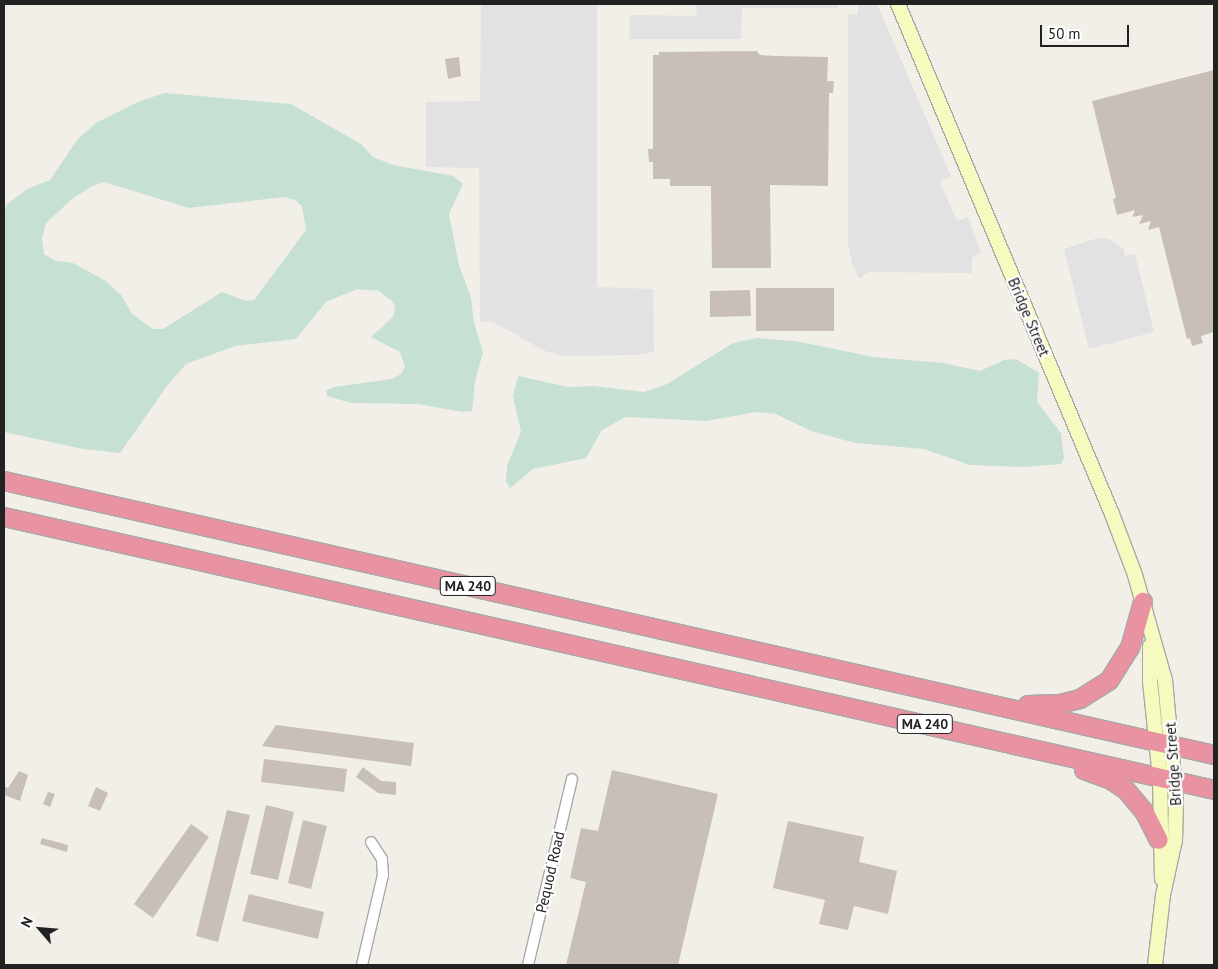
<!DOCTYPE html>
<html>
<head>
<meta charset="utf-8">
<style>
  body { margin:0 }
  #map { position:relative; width:1218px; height:969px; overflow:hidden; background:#f2efe9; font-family:"PT Sans",sans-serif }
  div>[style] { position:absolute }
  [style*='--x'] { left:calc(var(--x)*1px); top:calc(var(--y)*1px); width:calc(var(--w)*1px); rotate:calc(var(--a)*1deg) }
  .wetland>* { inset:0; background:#c6e0d4 }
  .parking>* { inset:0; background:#e2e2e2 }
  .building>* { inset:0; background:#c7bfb8 }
  .roads { filter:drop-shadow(1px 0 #a9a9a9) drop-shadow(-1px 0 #a9a9a9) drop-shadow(0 1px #a9a9a9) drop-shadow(0 -1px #a9a9a9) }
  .street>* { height:10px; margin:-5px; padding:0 5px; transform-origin:5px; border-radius:5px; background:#fff }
  .secondary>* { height:14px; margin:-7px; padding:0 7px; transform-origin:7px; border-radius:7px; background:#f7fabf }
  .highway>* { height:18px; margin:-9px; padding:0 9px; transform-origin:9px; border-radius:9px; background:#e892a2 }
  span { translate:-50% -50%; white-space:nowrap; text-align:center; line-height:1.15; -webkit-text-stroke:4.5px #fff; paint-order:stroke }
  .shield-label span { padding:1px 4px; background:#fff; border:1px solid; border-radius:4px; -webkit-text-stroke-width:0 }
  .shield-label { font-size:14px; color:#222; font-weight:700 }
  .street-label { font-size:15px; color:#222 }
  .frame { position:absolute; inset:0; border:5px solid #222; pointer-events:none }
  .north { position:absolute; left:15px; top:904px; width:50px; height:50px; -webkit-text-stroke:4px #fff; paint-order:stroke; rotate:297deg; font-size:14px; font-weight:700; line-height:20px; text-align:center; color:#222 }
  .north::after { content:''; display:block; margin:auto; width:18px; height:22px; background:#222; clip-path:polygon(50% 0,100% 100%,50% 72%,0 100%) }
  .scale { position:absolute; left:1040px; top:25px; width:89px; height:22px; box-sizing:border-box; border:2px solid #222; border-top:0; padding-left:6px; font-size:15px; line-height:18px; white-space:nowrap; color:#222; -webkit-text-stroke:4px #fff; paint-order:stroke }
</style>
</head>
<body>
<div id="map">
  <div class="wetland">
    <div style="clip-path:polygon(evenodd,165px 93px,291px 104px,361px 144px,373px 157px,393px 165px,453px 176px,463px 184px,449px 214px,459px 266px,471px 297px,474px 323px,483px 352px,475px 382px,472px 411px,462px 412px,418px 404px,351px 403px,327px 396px,326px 390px,334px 387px,392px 379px,401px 374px,405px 367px,400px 352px,371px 337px,393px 317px,395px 309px,393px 302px,379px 291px,357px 289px,326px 302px,296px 339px,235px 346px,186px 364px,167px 386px,120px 453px,83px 449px,4px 432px,4px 213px,7px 204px,27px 189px,50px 180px,77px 140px,96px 123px,140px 101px,165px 93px,104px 182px,189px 208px,284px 197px,295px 200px,302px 206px,306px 230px,254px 300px,246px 301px,222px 292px,163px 329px,153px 329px,132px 314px,122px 296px,106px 281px,73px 263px,56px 261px,44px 254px,42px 238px,46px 223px,72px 199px,92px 186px,104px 182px)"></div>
    <div style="clip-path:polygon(757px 338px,795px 341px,874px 357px,943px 363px,980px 371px,1004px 360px,1016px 359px,1039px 373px,1037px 402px,1061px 433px,1064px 458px,1061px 464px,1025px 467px,970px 465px,924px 449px,855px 443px,811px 431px,776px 414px,757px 412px,705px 421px,626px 417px,602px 430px,586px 458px,533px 469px,510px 488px,506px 481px,507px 466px,521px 432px,513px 396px,518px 376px,568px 387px,593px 386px,644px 392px,667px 384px,733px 343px)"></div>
  </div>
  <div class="parking">
    <div style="clip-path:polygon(481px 4px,597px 4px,597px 287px,653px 289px,654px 352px,637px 355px,562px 356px,545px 351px,493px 322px,480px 321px,479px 168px,426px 167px,426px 102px,480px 101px)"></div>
    <div style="clip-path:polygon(697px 4px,838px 4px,838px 8px,742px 8px,741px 39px,629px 39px,630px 15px,696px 16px)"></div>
    <div style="clip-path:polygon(858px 4px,877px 4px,951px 176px,940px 182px,957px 221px,968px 217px,981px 253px,972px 258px,972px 273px,869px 272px,859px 279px,852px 263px,848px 243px,848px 15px,858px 14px)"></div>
    <div style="clip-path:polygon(1098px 238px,1109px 239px,1124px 249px,1125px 256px,1135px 254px,1154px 332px,1089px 349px,1064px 249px)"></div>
  </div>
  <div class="building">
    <div style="clip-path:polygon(757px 51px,760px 55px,776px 56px,828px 57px,827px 81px,834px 81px,833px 93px,829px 93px,828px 186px,770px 185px,771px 268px,712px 268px,711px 186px,670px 186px,670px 179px,653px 179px,653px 162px,649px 162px,648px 149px,653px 149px,653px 55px,659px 55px,659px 52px)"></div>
    <div style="clip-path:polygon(459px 57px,461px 76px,448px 79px,445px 59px)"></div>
    <div style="clip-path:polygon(1214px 70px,1214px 332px,1201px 336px,1203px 343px,1192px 346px,1190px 338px,1187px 339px,1159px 227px,1148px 230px,1151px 221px,1139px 224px,1143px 215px,1132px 217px,1135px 210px,1117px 215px,1113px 199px,1116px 198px,1092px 101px)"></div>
    <div style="clip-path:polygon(756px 288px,834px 288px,834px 331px,756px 331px)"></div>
    <div style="clip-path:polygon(750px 290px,751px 316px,710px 317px,710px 291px)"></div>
    <div style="clip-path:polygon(276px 725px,414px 743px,411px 766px,262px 746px)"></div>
    <div style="clip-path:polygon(264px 759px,347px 769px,344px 792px,261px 782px)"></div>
    <div style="clip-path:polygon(363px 767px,381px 781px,396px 782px,396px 795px,378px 793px,356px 777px)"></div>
    <div style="clip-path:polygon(612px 770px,718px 794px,678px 965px,566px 965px,586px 882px,570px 878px,581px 828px,598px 831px)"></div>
    <div style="clip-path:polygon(19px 771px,28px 775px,20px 801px,4px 795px,4px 786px,8px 788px)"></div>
    <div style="clip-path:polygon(96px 787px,108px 793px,100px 811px,88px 806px)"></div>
    <div style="clip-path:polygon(48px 792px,55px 794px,50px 807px,43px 804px)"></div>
    <div style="clip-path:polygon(266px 805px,294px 812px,278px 880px,250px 874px)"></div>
    <div style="clip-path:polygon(227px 810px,250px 815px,218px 942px,196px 936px)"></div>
    <div style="clip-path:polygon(303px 820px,327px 826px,311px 889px,288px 883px)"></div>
    <div style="clip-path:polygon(788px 821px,864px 837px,859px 862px,897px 871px,888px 914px,854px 906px,848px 930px,819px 924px,825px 900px,773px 888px)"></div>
    <div style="clip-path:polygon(191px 824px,209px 837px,153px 918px,134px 904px)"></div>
    <div style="clip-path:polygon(42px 838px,68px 845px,67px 852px,40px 844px)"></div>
    <div style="clip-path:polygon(249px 894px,324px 912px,318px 939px,242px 921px)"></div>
  </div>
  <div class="roads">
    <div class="street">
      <div style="--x:362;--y:965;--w:92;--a:-76.9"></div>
      <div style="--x:383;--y:875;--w:16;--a:-94"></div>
      <div style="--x:382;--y:859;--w:20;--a:-123"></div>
      <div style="--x:528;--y:965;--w:191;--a:-76.7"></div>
    </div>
    <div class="secondary">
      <div style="--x:898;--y:4;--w:553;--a:67.24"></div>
      <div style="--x:1112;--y:514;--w:65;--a:69.3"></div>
      <div style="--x:1135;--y:575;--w:109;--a:74.1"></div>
      <div style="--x:1165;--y:680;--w:121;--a:84.8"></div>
      <div style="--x:1176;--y:800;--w:40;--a:91.4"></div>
      <div style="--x:1175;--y:840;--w:56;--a:102.3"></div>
      <div style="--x:1163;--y:895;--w:70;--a:96.5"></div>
      <div style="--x:1150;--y:646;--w:35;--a:90"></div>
      <div style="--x:1150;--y:681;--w:97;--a:84.1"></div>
      <div style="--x:1160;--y:777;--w:102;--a:88.9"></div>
    </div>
    <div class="highway">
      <div style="--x:4;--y:481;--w:1241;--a:12.76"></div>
      <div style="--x:4;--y:517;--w:1240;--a:12.71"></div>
      <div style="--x:1028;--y:705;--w:32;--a:-2"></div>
      <div style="--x:1060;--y:704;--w:21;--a:-14"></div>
      <div style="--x:1080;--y:699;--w:34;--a:-32"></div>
      <div style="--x:1109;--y:681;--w:39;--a:-58"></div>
      <div style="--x:1130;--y:648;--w:48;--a:-74.2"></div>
      <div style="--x:1084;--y:770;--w:29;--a:20"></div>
      <div style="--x:1111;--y:780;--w:18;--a:34"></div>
      <div style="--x:1126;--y:790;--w:30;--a:50"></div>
      <div style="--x:1145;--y:813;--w:30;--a:63"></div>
    </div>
  </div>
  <div class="shield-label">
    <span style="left:468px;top:586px">MA 240</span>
    <span style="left:925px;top:724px">MA 240</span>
  </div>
  <div class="street-label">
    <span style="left:1029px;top:317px;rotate:67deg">Bridge Street</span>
    <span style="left:1173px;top:764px;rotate:-94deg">Bridge Street</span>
    <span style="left:550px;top:872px;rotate:-77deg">Pequod Road</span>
  </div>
  <div class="frame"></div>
  <div class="north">N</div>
  <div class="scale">50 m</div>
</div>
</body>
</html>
